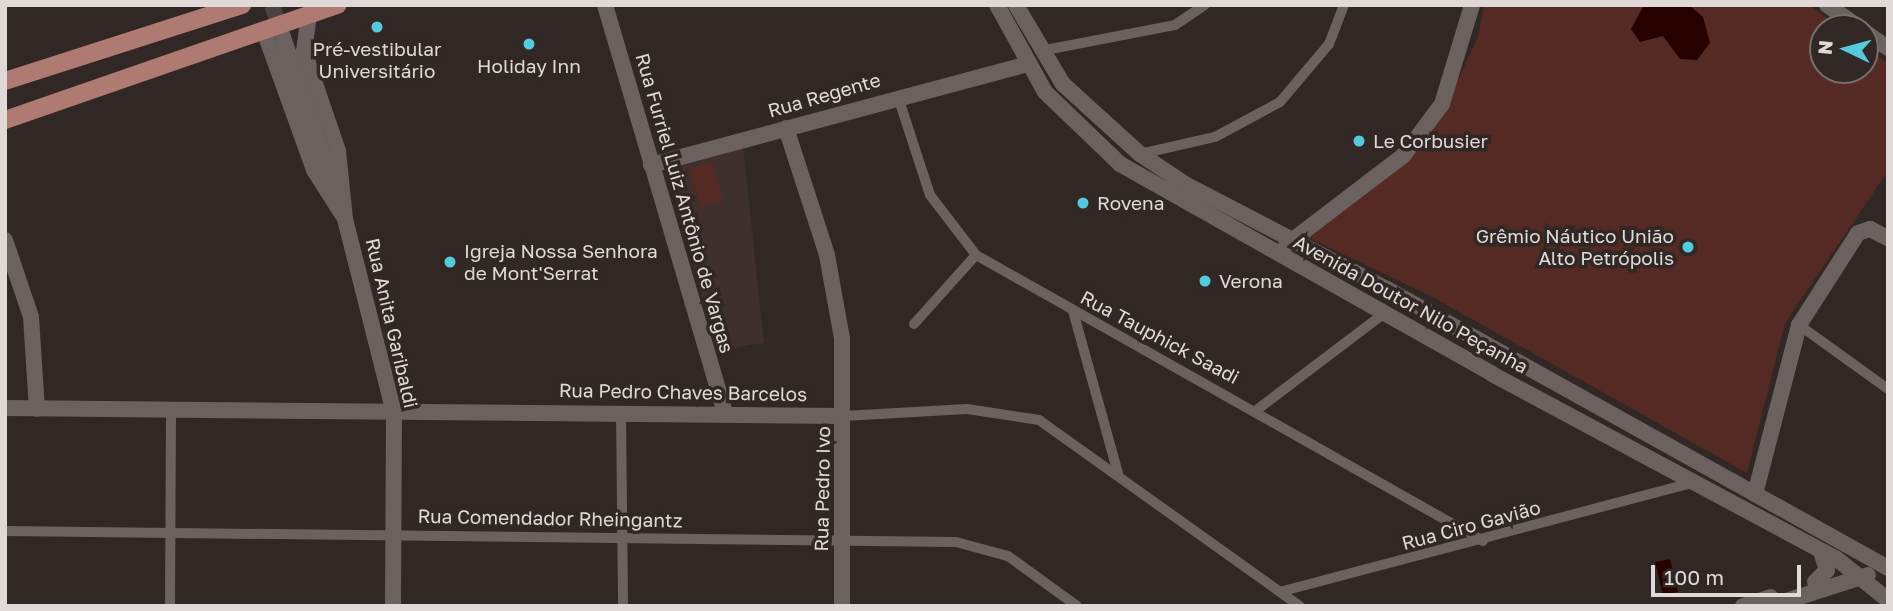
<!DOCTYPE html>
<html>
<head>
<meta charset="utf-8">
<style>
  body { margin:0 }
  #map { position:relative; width:1893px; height:611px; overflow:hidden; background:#312826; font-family:"Golos Text",sans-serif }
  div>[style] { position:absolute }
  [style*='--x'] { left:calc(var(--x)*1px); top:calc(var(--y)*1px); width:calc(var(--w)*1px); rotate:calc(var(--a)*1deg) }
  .built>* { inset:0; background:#40302d }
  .green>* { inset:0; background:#552a24 }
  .water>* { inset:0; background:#270100 }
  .secondary-tunnel>* { height:16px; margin-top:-8px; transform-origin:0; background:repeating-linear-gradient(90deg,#4b4341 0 16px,transparent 0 24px) }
  .street>* { height:10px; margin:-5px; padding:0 5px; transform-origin:5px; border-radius:5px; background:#6b615f }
  .secondary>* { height:16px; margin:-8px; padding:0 8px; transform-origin:8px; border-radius:8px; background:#6b615f }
  .primary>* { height:18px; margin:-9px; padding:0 9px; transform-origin:9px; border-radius:9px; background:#ae7a72 }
  .dots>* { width:19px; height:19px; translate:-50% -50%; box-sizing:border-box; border:4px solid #312826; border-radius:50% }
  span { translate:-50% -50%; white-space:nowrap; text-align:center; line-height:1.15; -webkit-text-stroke:7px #312826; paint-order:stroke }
  .poi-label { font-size:19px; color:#e0d9d8 }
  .left { translate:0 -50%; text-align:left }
  .right { translate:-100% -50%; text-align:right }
  .street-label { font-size:19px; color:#e0d9d8 }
  .frame { position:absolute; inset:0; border:7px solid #e0d9d8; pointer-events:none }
  .north { position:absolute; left:1809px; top:14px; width:70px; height:70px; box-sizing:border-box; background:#312826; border:2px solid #776f6d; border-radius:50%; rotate:275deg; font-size:19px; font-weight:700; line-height:28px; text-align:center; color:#e0d9d8 }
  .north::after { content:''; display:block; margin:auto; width:24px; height:32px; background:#54cadc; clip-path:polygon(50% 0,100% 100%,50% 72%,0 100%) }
  .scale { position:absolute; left:1651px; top:565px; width:150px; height:32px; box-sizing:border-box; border:4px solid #e0d9d8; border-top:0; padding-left:9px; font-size:21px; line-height:24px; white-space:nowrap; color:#e0d9d8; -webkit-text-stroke:5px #312826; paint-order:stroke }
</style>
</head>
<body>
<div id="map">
  <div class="built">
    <div style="clip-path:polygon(743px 148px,764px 343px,717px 350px,667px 168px)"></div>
  </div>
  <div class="green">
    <div style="clip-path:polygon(1484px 5px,1809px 5px,1840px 28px,1823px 28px,1823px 70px,1865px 70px,1865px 47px,1888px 63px,1888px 171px,1785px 323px,1747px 473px,1431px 296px,1305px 236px,1413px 152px,1450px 97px,1478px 37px)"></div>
    <div style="clip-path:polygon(712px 162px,723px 200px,700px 207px,689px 169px)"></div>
  </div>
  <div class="water">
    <div style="clip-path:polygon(1644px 5px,1689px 5px,1703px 17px,1710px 43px,1697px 60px,1680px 59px,1663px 36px,1640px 42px,1631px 29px)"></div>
    <div style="clip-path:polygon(1670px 559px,1678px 592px,1663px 595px,1655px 562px)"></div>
  </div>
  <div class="secondary-tunnel">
    <div style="--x:272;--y:5;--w:28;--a:71"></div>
  </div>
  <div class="street">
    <div style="--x:1040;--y:51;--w:137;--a:-10.9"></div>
    <div style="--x:1175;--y:25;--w:36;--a:-34"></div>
    <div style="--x:898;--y:97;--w:103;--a:71.9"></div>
    <div style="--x:930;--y:195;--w:76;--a:52.5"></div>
    <div style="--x:976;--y:255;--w:582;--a:29.43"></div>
    <div style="--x:1140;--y:154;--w:77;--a:-12.8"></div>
    <div style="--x:1215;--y:137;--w:74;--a:-28.3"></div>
    <div style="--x:1280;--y:102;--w:76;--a:-49.8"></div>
    <div style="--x:1329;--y:44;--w:42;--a:-69"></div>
    <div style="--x:1073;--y:311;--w:168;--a:74.5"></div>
    <div style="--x:914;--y:324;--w:93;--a:-48.1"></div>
    <div style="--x:1799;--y:325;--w:110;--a:35.7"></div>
    <div style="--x:1258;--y:409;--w:161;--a:-37.2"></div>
    <div style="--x:621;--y:412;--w:194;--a:89.4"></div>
    <div style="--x:844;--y:416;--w:123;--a:-3.3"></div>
    <div style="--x:967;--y:409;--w:73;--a:8.7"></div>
    <div style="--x:1039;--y:420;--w:320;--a:35.5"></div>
    <div style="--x:5;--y:531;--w:951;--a:0.66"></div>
    <div style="--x:956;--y:542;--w:54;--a:15.1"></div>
    <div style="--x:1008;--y:556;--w:85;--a:35.9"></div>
    <div style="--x:1283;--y:591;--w:423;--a:-14.8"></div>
    <div style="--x:170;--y:606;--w:196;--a:-89.7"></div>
  </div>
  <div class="secondary">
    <div style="--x:605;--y:5;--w:425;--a:73.6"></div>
    <div style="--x:997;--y:5;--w:99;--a:61.1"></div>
    <div style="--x:1045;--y:92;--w:104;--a:43.8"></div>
    <div style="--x:1120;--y:164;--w:427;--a:29.4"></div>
    <div style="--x:1492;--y:374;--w:391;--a:28.2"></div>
    <div style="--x:1837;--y:559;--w:65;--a:38.8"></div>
    <div style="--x:1016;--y:5;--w:92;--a:59.3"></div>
    <div style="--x:1063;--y:84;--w:104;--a:42.3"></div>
    <div style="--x:1140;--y:154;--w:54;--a:33.7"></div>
    <div style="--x:1185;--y:184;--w:228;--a:27.5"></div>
    <div style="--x:1387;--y:289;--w:573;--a:29.11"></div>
    <div style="--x:1827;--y:5;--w:40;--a:34.9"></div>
    <div style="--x:309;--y:15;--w:36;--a:98"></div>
    <div style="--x:304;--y:51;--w:106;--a:71.2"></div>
    <div style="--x:338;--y:151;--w:68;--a:84.1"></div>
    <div style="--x:345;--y:219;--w:199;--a:75.8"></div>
    <div style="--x:394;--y:412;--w:194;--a:90.3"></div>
    <div style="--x:264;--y:31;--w:148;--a:70.2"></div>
    <div style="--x:314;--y:170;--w:52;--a:57.5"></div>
    <div style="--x:281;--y:31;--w:169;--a:71.4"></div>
    <div style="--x:1865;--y:32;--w:28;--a:35"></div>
    <div style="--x:786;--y:128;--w:133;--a:72.1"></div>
    <div style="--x:827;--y:255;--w:84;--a:79.8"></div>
    <div style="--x:842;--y:338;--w:268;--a:90"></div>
    <div style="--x:651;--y:165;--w:387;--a:-15"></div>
    <div style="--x:5;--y:240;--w:81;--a:71.3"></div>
    <div style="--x:31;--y:317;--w:92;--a:86.3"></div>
    <div style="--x:1286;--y:245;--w:147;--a:-37.3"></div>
    <div style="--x:1403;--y:156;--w:65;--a:-53.1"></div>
    <div style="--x:1442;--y:104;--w:103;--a:-73.1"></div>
    <div style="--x:5;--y:408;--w:839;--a:0.55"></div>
    <div style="--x:1755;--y:494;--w:175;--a:-75.4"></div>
    <div style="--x:1799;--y:325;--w:109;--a:-57.3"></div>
    <div style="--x:1858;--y:233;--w:13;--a:-18"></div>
    <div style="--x:1870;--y:229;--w:20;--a:27"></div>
    <div style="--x:1815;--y:582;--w:17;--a:-45"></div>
    <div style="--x:1827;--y:570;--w:20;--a:-108"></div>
    <div style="--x:1763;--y:601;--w:20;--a:3"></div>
    <div style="--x:1783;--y:602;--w:89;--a:-17.6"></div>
    <div style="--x:1743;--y:606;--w:29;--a:-18"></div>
  </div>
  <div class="primary">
    <div style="--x:5;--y:81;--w:249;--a:-17.8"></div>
    <div style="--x:5;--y:120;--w:352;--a:-19.1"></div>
  </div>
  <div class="dots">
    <div style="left:377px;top:27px;background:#54cadc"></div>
    <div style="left:529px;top:44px;background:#54cadc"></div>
    <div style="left:1359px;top:141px;background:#54cadc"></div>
    <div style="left:1083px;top:203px;background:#54cadc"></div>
    <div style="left:1688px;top:247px;background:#54cadc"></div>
    <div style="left:450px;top:262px;background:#54cadc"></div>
    <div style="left:1205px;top:281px;background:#54cadc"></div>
  </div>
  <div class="poi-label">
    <span style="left:377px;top:60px">Pré-vestibular<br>Universitário</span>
    <span style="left:529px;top:66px">Holiday Inn</span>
    <span class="left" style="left:1373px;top:141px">Le Corbusier</span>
    <span class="left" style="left:1097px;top:203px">Rovena</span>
    <span class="right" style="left:1674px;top:247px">Grêmio Náutico União<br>Alto Petrópolis</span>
    <span class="left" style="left:464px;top:262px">Igreja Nossa Senhora<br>de Mont'Serrat</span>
    <span class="left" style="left:1219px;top:281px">Verona</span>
  </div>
  <div class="street-label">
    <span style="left:824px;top:95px;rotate:-16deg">Rua Regente</span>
    <span style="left:685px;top:203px;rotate:74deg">Rua Furriel Luiz Antônio de Vargas</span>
    <span style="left:1411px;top:304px;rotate:29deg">Avenida Doutor Nilo Peçanha</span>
    <span style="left:392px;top:323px;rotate:77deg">Rua Anita Garibaldi</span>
    <span style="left:1160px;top:337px;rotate:28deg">Rua Tauphick Saadi</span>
    <span style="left:683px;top:392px;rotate:1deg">Rua Pedro Chaves Barcelos</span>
    <span style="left:822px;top:489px;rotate:-89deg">Rua Pedro Ivo</span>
    <span style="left:550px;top:518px;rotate:1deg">Rua Comendador Rheingantz</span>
    <span style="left:1471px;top:525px;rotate:-15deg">Rua Ciro Gavião</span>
  </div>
  <div class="frame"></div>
  <div class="north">N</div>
  <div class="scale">100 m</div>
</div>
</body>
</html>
